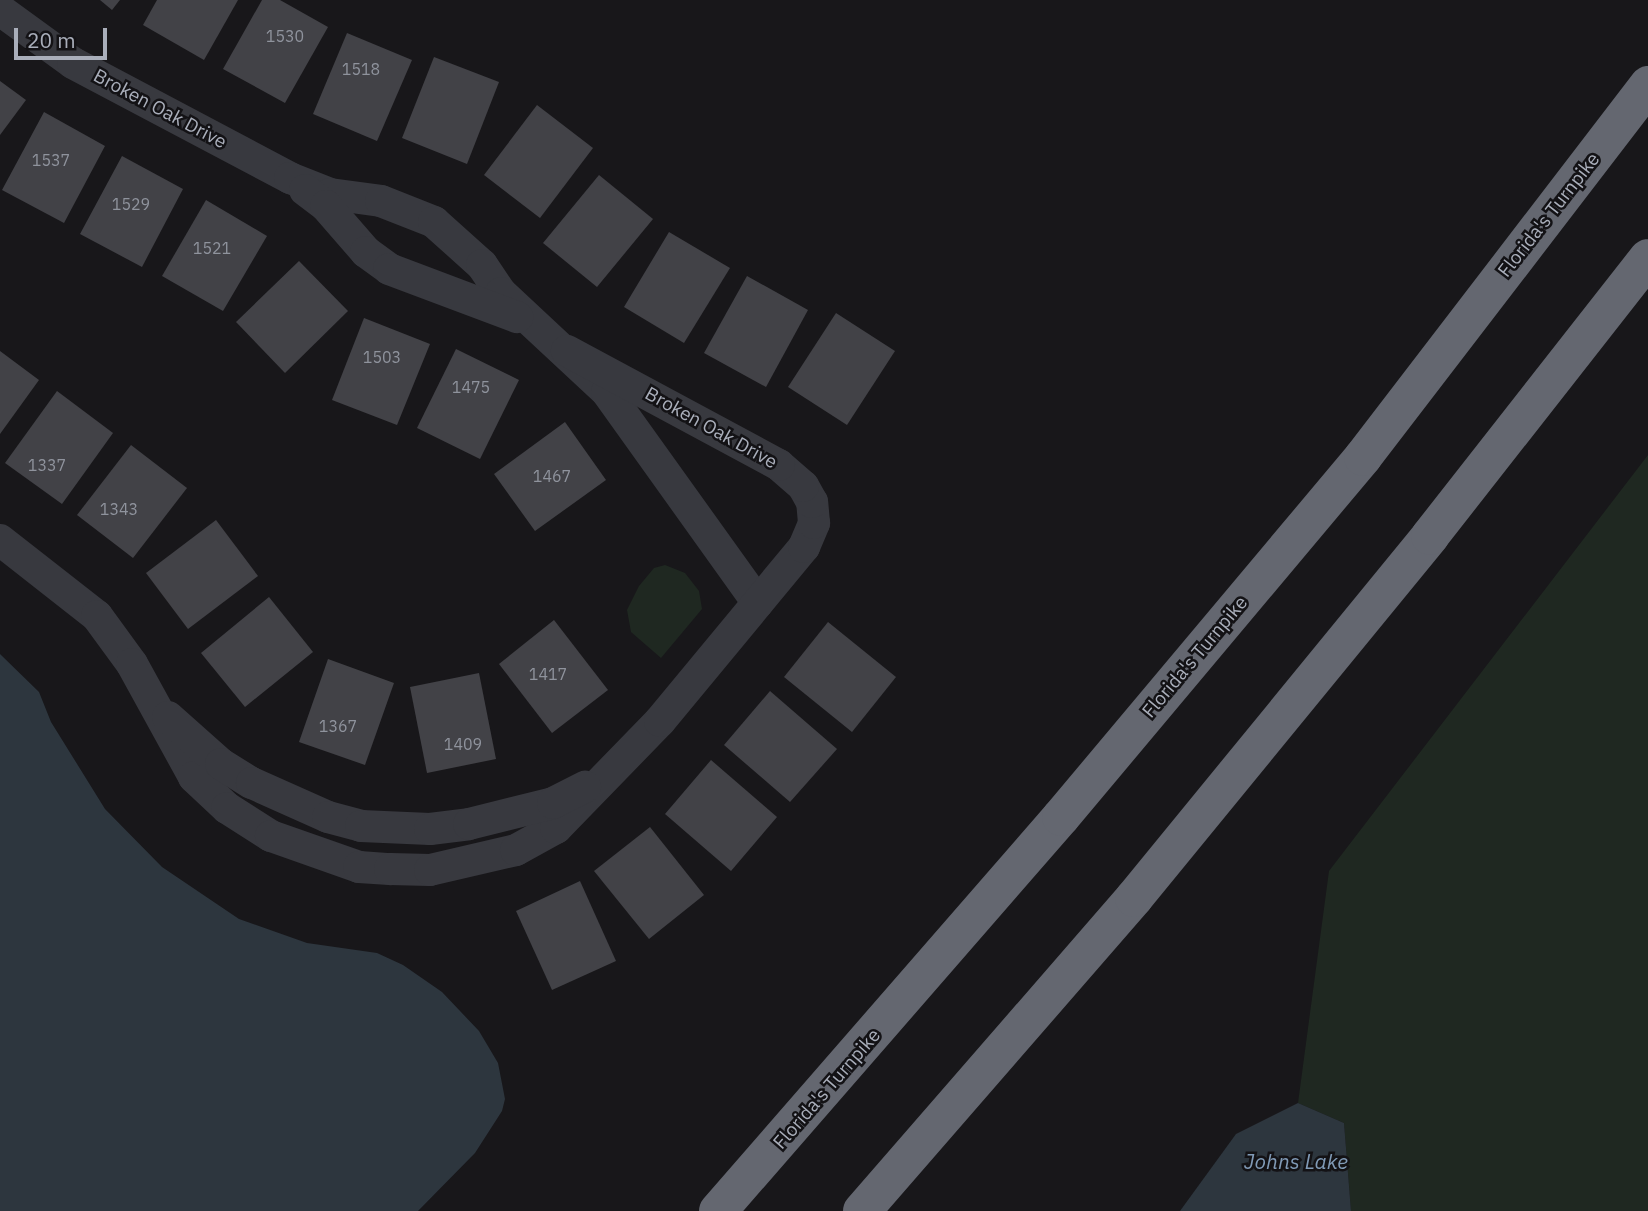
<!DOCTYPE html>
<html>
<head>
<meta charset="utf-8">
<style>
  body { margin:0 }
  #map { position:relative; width:1648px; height:1211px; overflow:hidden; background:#18171a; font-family:"IBM Plex Sans",sans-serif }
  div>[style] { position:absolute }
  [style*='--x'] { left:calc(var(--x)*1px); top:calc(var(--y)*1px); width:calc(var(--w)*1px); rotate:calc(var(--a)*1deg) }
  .green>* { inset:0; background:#1f2821 }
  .water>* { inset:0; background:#2d363e }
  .building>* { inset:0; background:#424247 }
  .minor>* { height:32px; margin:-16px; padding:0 16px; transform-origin:16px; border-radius:16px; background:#38393f }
  .motorway>* { height:38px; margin:-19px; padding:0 19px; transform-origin:19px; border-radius:19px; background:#646770 }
  span { translate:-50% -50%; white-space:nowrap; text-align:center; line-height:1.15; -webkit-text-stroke:5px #131215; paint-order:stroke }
  .number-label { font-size:16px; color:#8f939d }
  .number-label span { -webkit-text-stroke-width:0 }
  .street-label { font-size:19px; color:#a9aeba }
  .water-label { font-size:21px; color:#809ab6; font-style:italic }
  .scale { position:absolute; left:14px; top:28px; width:93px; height:32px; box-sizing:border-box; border:4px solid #a9aeba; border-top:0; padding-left:9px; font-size:21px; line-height:24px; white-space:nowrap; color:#a9aeba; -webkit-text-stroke:5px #131215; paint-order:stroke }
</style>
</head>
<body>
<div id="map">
  <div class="green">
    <div style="clip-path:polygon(1648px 455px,1648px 1211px,1351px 1211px,1344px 1123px,1298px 1103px,1329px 871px)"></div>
    <div style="clip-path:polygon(665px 565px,685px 573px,699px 591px,702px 609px,661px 658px,631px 632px,627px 610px,639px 586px,654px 568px)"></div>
  </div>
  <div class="water">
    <div style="clip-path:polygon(0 654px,39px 692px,51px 722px,105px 809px,162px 867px,239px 919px,307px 943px,377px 953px,403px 965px,442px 992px,479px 1031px,498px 1063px,505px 1099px,502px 1111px,475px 1153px,418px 1211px,0 1211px)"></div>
    <div style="clip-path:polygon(1298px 1103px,1344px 1123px,1351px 1211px,1180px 1211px,1236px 1134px)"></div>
  </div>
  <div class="building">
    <div style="clip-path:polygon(100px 0,120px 0,112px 10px)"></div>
    <div style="clip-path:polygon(157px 0,238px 0,204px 60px,143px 25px)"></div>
    <div style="clip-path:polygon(262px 0,280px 0,328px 27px,285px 103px,223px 69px)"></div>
    <div style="clip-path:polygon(347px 33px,412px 60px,377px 141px,313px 114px)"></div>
    <div style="clip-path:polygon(434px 57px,499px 82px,467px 164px,402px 138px)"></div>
    <div style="clip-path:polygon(0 81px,26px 100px,0 135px)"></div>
    <div style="clip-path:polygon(537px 105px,593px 148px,540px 218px,484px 175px)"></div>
    <div style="clip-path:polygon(44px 112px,105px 146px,64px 223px,2px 190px)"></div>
    <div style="clip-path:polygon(122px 156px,183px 189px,142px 267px,80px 234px)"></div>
    <div style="clip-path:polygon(599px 175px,653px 219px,597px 287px,543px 243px)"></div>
    <div style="clip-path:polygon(206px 200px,267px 236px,223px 311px,162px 276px)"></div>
    <div style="clip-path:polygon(669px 232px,730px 268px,684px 343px,624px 307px)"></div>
    <div style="clip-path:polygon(299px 261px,348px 311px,285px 373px,236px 322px)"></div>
    <div style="clip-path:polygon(747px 276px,808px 310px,766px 387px,704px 353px)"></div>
    <div style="clip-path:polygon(836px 313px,895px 351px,847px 425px,788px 387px)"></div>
    <div style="clip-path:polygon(364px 318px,430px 344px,397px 425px,332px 400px)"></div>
    <div style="clip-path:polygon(456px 349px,519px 380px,480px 459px,417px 428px)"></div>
    <div style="clip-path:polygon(0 351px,39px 380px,0 434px)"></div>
    <div style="clip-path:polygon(57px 391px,113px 433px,62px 504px,5px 463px)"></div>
    <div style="clip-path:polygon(565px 422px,606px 480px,535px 531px,494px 474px)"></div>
    <div style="clip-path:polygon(131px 445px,187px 488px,133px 558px,77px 515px)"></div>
    <div style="clip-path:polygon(216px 520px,258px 576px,188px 629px,146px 573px)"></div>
    <div style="clip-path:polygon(269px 597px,313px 652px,245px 707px,201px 653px)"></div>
    <div style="clip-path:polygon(554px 620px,608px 690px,552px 733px,499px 664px)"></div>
    <div style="clip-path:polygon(828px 622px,896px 677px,852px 732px,784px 677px)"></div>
    <div style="clip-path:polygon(328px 659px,394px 683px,365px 765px,299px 742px)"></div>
    <div style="clip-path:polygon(479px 673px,496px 759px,427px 773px,410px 687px)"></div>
    <div style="clip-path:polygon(770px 691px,837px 749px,790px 802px,724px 745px)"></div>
    <div style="clip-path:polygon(711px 760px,777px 817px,731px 871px,665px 814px)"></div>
    <div style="clip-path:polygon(650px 827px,704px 895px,649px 939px,594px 871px)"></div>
    <div style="clip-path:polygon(580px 881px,616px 961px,552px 990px,516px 911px)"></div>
  </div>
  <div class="minor">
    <div style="--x:0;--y:10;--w:90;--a:36"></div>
    <div style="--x:73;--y:63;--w:246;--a:27.9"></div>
    <div style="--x:290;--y:178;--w:43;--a:21.8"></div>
    <div style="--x:330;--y:194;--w:51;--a:7.8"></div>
    <div style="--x:381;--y:201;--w:57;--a:21.6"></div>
    <div style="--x:434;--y:222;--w:64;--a:41.9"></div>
    <div style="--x:482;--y:265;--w:34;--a:56"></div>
    <div style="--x:501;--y:293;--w:145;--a:43"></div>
    <div style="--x:607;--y:392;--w:259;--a:54.4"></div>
    <div style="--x:305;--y:190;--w:26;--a:37"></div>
    <div style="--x:326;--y:206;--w:61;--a:49"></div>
    <div style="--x:366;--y:252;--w:29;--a:36"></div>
    <div style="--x:389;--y:269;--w:137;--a:20.6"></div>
    <div style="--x:0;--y:540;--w:123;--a:38.1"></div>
    <div style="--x:97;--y:616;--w:59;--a:53.9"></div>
    <div style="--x:132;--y:664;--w:129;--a:61.2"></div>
    <div style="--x:194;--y:777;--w:45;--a:43.2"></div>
    <div style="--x:227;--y:808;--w:52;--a:32.5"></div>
    <div style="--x:271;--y:836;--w:93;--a:19.4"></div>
    <div style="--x:359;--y:867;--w:31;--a:4"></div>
    <div style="--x:390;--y:869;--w:40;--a:1.4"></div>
    <div style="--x:430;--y:870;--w:88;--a:-13.1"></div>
    <div style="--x:516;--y:850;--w:46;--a:-28.8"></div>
    <div style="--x:556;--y:828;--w:149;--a:-45.8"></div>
    <div style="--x:660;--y:721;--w:226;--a:-50.4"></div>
    <div style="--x:804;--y:547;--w:26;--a:-67"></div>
    <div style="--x:814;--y:523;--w:21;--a:-95"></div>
    <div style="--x:812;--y:502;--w:18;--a:-119"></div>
    <div style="--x:803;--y:486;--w:32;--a:-139"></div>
    <div style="--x:779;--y:465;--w:241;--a:-151.7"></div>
    <div style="--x:168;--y:717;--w:71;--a:41.6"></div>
    <div style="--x:221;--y:764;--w:36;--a:32"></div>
    <div style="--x:252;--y:783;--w:83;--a:24.1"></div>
    <div style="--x:328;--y:817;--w:34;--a:15"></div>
    <div style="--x:361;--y:826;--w:69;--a:2.5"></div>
    <div style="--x:430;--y:829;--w:39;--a:-7"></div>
    <div style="--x:469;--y:824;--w:87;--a:-14"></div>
    <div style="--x:553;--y:803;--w:36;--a:-27"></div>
  </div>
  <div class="motorway">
    <div style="--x:718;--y:1211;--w:522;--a:-48.96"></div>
    <div style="--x:1061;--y:817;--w:470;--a:-50"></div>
    <div style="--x:1363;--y:457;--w:469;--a:-52.5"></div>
    <div style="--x:862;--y:1211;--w:415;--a:-49"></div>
    <div style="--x:1134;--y:898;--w:468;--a:-50.7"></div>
    <div style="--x:1430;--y:536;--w:353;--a:-51.9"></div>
  </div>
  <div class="number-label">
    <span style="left:285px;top:36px">1530</span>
    <span style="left:361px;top:69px">1518</span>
    <span style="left:51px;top:160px">1537</span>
    <span style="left:131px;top:204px">1529</span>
    <span style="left:212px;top:248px">1521</span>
    <span style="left:382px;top:357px">1503</span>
    <span style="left:471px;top:387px">1475</span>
    <span style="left:47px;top:465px">1337</span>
    <span style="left:552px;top:476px">1467</span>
    <span style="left:119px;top:509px">1343</span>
    <span style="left:548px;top:674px">1417</span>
    <span style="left:338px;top:726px">1367</span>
    <span style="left:463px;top:744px">1409</span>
  </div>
  <div class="street-label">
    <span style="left:160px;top:109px;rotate:28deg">Broken Oak Drive</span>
    <span style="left:1549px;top:215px;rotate:-52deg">Florida's Turnpike</span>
    <span style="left:711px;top:428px;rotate:29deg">Broken Oak Drive</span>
    <span style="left:1195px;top:657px;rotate:-50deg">Florida's Turnpike</span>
    <span style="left:827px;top:1089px;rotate:-49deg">Florida's Turnpike</span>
  </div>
  <div class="water-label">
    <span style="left:1296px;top:1161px">Johns Lake</span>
  </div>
  <div class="scale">20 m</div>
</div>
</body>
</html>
